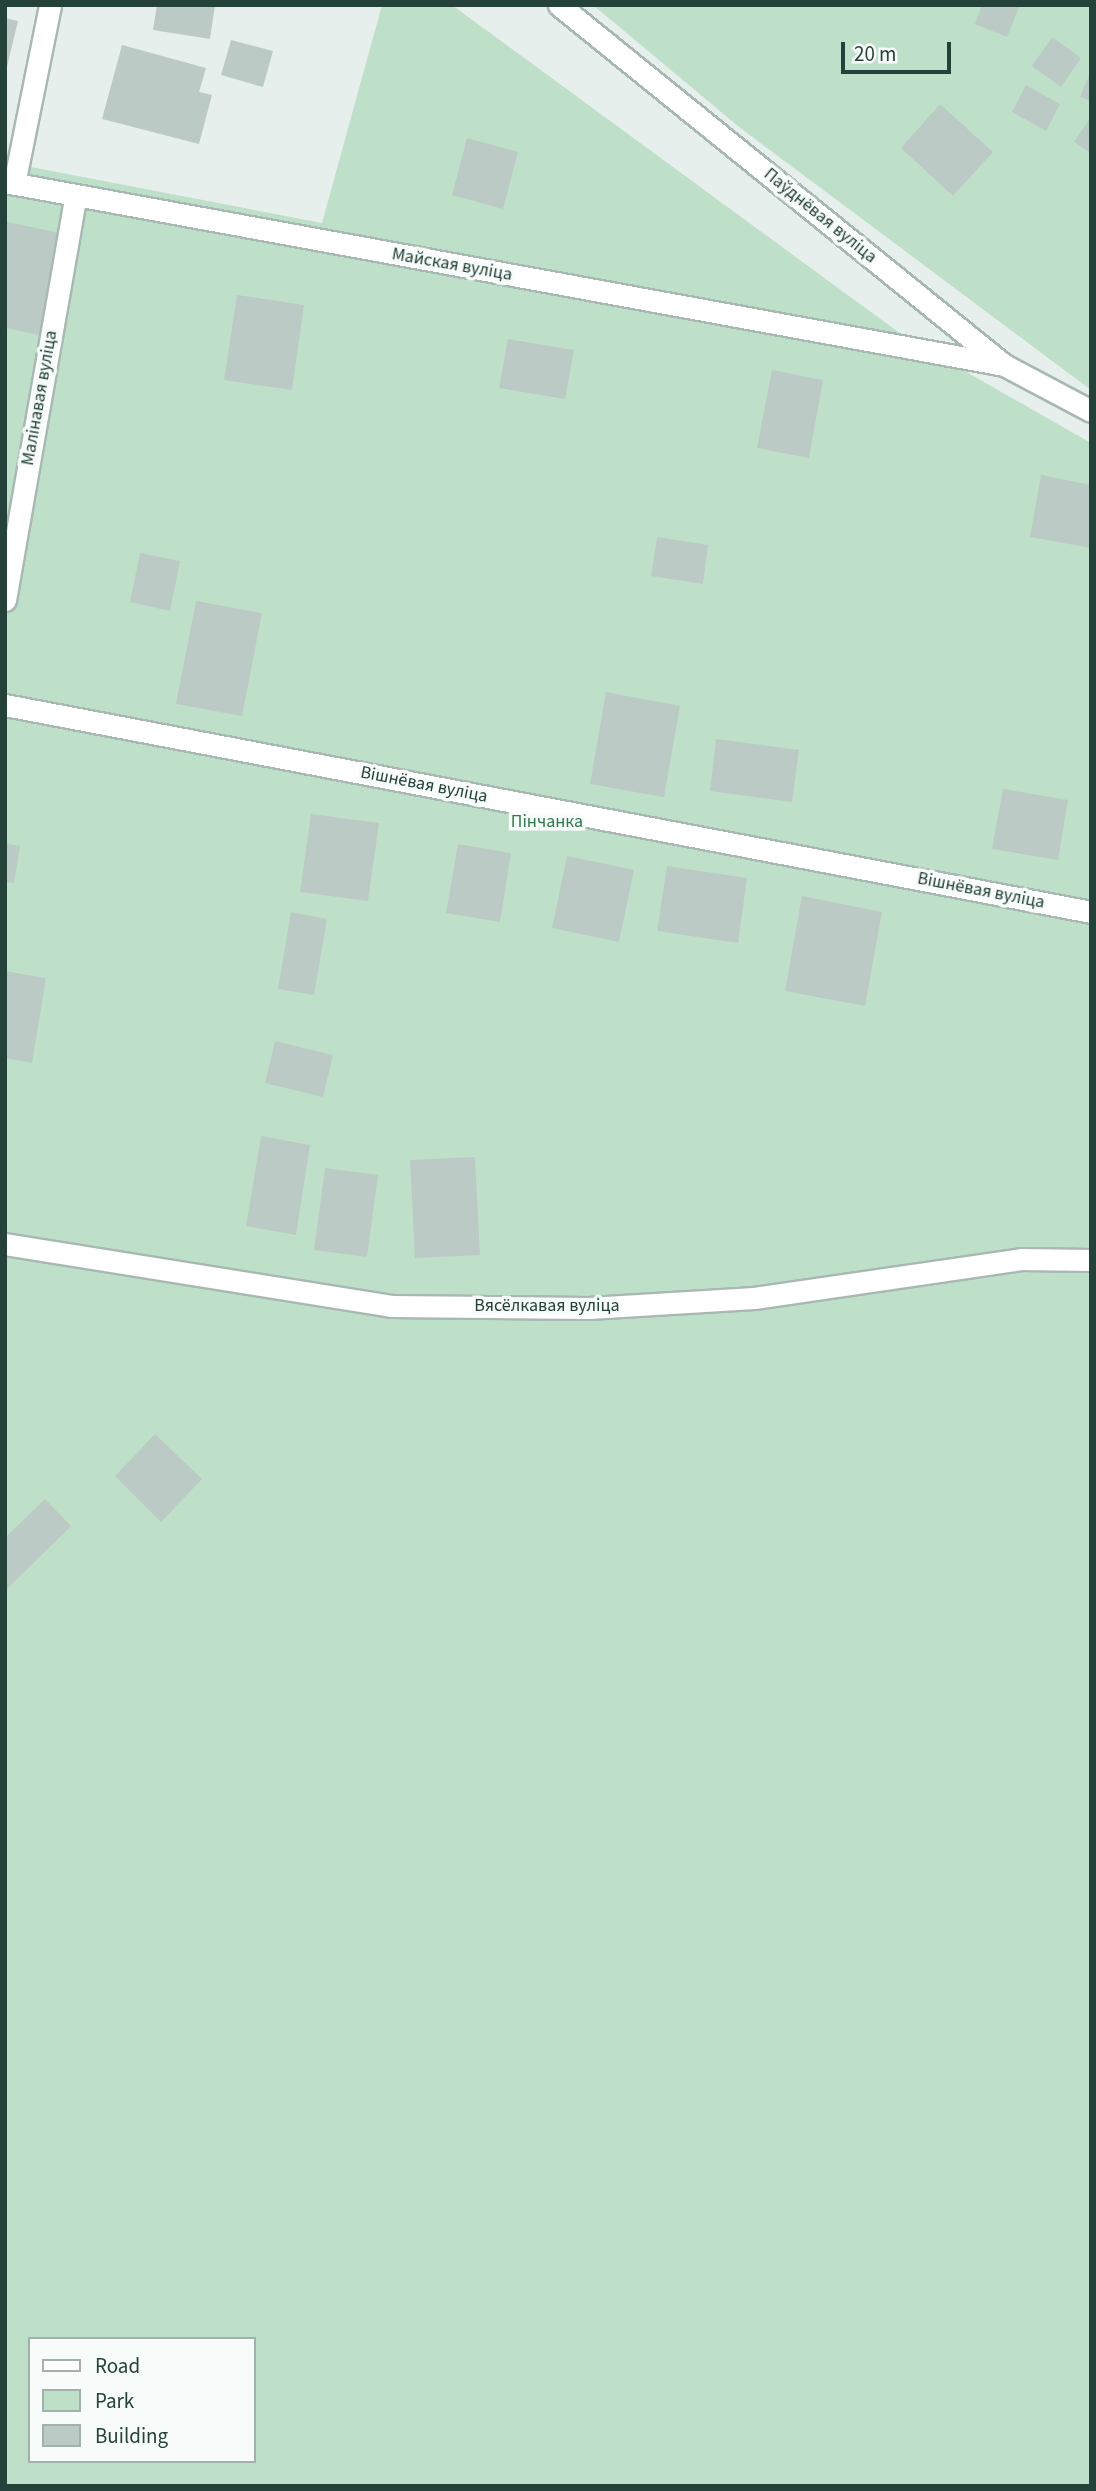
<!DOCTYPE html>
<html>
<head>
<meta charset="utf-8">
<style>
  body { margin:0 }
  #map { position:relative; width:1096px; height:2491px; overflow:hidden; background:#e6efeb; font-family:"Source Sans 3",sans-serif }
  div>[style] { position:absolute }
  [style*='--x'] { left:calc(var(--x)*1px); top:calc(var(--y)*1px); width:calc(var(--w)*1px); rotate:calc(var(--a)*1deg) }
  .green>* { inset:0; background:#bfe0c8 }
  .building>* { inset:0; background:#bbcac4 }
  .roads { filter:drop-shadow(2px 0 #a8b8b2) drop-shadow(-2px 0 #a8b8b2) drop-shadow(0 2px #a8b8b2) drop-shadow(0 -2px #a8b8b2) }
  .street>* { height:21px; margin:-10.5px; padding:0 10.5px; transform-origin:10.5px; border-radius:10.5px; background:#fff }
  span { translate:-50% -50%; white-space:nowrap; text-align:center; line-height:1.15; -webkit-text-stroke:7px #f7fbf9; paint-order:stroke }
  .street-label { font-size:18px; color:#24423a }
  .park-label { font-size:18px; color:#2d7a4b }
  .frame { position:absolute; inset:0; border:7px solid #24423a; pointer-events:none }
  .legend { position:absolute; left:28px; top:2337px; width:228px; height:126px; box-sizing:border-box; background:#f7fbf9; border:2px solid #a3b1ad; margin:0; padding:9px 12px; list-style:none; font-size:21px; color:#24423a }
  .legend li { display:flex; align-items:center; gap:14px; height:35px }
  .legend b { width:35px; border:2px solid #a3b1ad }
  .scale { position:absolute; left:841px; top:42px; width:110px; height:32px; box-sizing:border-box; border:4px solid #24423a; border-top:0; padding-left:9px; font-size:21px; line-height:24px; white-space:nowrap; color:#24423a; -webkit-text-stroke:5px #f7fbf9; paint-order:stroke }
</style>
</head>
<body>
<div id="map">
  <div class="green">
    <div style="clip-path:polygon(evenodd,382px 5px,452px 5px,905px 337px,1091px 443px,1091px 2486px,5px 2486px,5px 162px,322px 223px,382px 5px,30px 2339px,254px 2339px,254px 2461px,30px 2461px,30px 2339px)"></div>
    <div style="clip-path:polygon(593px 5px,1091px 5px,1091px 390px,739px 127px)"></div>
  </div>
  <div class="building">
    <div style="clip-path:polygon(157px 5px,215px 5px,210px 39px,153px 30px)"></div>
    <div style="clip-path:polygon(982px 5px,1020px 5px,1007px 37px,975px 24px)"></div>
    <div style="clip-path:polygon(5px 18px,18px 21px,6px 71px,5px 71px)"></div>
    <div style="clip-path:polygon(1052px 37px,1081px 58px,1061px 87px,1032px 66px)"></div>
    <div style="clip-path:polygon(231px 40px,273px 51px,263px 87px,221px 75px)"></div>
    <div style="clip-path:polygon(122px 45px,206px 68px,199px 92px,212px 95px,199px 144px,102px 119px)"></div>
    <div style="clip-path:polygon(1091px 71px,1091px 101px,1080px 97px)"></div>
    <div style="clip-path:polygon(1026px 85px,1060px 104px,1046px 131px,1012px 112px)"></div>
    <div style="clip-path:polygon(940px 104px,993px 152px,953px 196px,901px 148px)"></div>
    <div style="clip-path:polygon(1091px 117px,1091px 153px,1074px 142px)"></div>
    <div style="clip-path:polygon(467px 138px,518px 152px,503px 209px,452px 195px)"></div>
    <div style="clip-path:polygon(7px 222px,60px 233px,39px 335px,5px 328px)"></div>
    <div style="clip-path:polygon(237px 295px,304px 305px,292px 390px,224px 380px)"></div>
    <div style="clip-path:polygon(508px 339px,574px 350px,565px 399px,499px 388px)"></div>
    <div style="clip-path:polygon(772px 370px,823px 380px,809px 458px,757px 448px)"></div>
    <div style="clip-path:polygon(1041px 475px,1091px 485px,1091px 548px,1030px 537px)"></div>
    <div style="clip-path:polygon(657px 537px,708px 545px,703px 584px,651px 576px)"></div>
    <div style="clip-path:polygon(140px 553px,180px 561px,170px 611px,130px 602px)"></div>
    <div style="clip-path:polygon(196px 601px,262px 613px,242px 716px,176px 704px)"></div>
    <div style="clip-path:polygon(606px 692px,680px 706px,664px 797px,590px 784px)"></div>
    <div style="clip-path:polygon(716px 739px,799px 750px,792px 802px,710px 791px)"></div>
    <div style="clip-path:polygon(1003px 789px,1068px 800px,1058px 860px,992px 849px)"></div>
    <div style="clip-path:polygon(311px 814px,379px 823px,368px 901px,300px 892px)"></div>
    <div style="clip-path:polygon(5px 843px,20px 846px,14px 883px,5px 882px)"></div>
    <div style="clip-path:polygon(458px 844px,511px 853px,500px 922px,446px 913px)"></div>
    <div style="clip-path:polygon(567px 856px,634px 870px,619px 942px,552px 928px)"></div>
    <div style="clip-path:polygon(667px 866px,747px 878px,738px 943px,657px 931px)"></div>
    <div style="clip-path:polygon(802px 896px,882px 912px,865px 1006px,785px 991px)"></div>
    <div style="clip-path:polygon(291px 912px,327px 919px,314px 995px,278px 989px)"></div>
    <div style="clip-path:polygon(5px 971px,46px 978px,32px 1063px,5px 1058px)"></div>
    <div style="clip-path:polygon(275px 1041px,333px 1055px,323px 1097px,265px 1083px)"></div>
    <div style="clip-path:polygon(261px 1136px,310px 1145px,296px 1235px,246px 1226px)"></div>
    <div style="clip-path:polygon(475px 1157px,480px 1255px,415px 1258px,410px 1160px)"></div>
    <div style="clip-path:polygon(325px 1168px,378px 1175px,367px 1257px,314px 1250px)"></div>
    <div style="clip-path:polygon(155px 1434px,202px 1479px,161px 1522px,115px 1476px)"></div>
    <div style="clip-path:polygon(45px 1499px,71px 1526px,5px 1591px,5px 1538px)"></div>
  </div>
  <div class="roads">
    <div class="street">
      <div style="--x:559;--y:5;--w:572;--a:38.97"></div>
      <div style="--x:1004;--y:365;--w:98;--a:27.9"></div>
      <div style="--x:5;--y:182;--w:1016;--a:10.38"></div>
      <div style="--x:14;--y:184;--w:183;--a:-78.6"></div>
      <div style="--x:5;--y:600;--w:409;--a:-80.1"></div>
      <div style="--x:5;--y:705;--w:1106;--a:10.79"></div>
      <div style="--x:5;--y:1244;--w:390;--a:9.1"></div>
      <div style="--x:390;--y:1306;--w:199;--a:0.6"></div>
      <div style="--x:589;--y:1308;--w:165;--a:-3.5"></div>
      <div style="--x:754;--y:1298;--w:270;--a:-8.3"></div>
      <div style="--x:1021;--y:1259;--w:70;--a:0.8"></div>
    </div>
  </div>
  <div class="street-label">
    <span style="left:820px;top:216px;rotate:39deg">Паўднёвая вуліца</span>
    <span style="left:452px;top:265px;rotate:10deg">Майская вуліца</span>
    <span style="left:40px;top:398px;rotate:-80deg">Малінавая вуліца</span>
    <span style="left:424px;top:785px;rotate:11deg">Вішнёвая вуліца</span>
    <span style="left:981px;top:891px;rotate:11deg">Вішнёвая вуліца</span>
    <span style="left:547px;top:1306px">Вясёлкавая вуліца</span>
  </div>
  <div class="park-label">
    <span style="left:547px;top:822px">Пінчанка</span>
  </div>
  <div class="frame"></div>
  <ul class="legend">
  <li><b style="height:9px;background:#fff"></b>Road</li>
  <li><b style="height:19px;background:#bfe0c8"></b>Park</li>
  <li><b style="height:19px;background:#bbcac4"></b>Building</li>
  </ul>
  <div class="scale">20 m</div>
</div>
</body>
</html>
